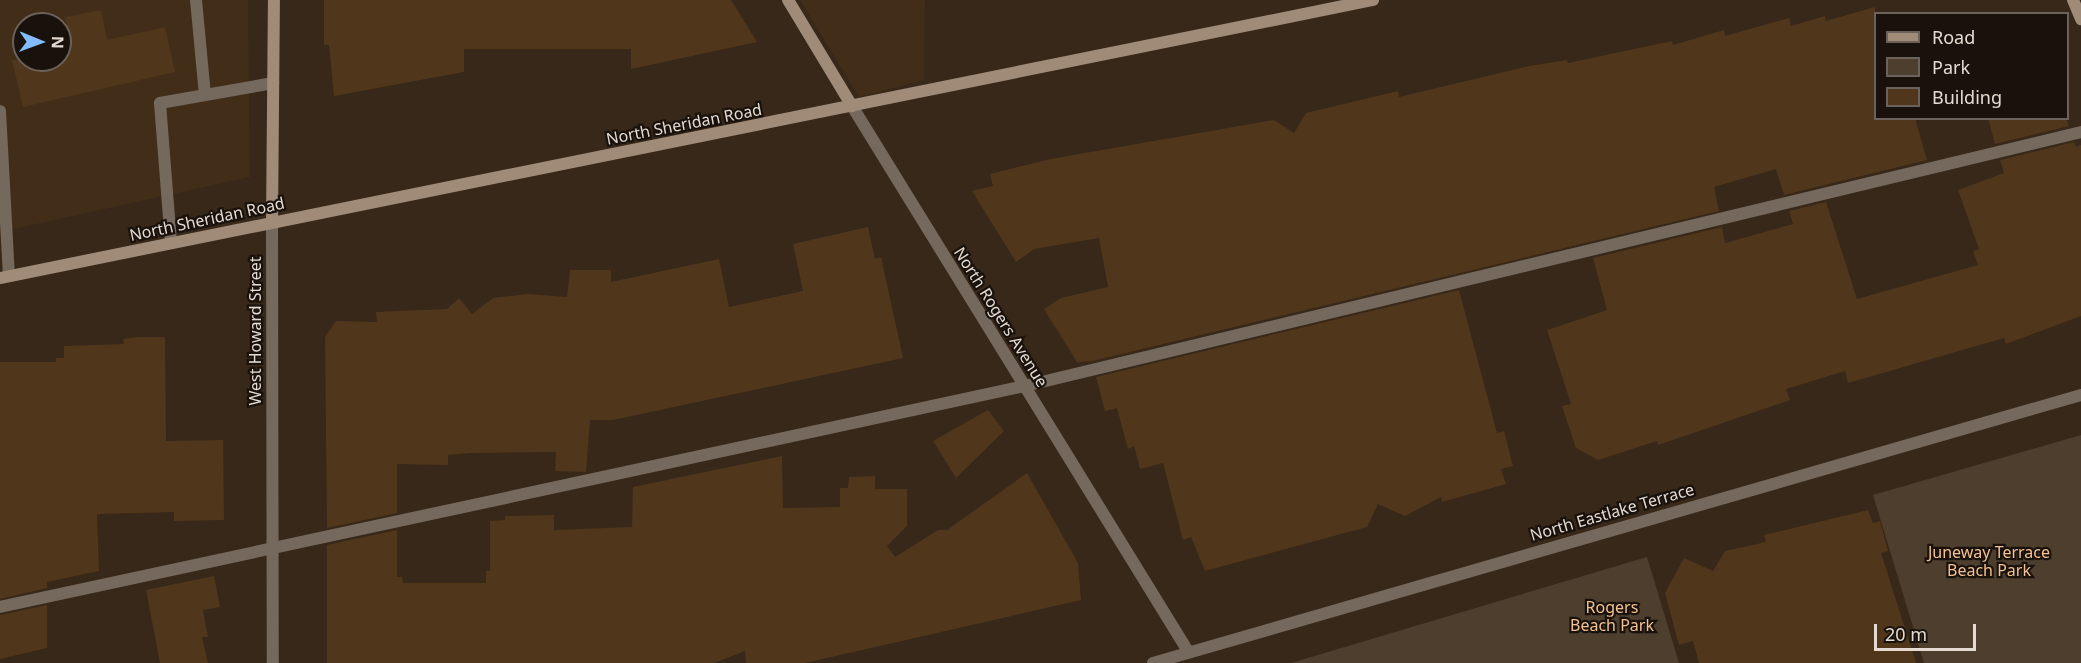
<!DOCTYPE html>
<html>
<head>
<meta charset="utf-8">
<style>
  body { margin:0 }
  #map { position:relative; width:2081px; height:663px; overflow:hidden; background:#372819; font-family:"Noto Sans",sans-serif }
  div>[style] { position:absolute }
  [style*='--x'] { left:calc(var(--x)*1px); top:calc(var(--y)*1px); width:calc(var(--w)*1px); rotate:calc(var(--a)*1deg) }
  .built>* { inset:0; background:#412d18 }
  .green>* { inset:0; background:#4e3e2e }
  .building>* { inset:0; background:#50361b }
  .service>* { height:12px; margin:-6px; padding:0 6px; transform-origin:6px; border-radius:6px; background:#75695d }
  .minor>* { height:12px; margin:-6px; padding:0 6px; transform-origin:6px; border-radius:6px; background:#75695d }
  .secondary>* { height:12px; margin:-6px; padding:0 6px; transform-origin:6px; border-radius:6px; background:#a08b78 }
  span { translate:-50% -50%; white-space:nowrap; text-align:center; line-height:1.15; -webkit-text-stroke:4.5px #19120c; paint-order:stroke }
  .street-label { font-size:16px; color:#e4dad1 }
  .park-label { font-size:16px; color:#f3c191 }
  .legend { position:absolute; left:1874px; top:12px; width:195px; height:108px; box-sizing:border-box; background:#19120c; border:2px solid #6a625b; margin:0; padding:8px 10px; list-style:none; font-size:18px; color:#e4dad1 }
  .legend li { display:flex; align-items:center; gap:12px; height:30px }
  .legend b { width:30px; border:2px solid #6a625b }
  .north { position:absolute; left:12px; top:12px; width:60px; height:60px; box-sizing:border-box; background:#19120c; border:2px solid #6a625b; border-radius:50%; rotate:91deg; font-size:16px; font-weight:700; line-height:24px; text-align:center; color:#e4dad1 }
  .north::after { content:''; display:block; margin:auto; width:21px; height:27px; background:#82bcfa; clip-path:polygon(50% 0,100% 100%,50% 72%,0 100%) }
  .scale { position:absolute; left:1874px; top:624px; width:102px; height:27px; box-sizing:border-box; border:3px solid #e4dad1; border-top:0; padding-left:8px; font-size:18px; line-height:21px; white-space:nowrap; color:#e4dad1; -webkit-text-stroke:4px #19120c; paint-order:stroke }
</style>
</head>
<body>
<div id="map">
  <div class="built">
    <div style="clip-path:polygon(evenodd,0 0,248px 0,250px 177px,0 232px,0 0,24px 24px,60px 24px,60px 60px,24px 60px,24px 24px)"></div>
    <div style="clip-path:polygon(800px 0,925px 0,924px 80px,859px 97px)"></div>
  </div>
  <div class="green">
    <div style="clip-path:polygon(2081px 435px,2081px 663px,1924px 663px,1873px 495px)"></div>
    <div style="clip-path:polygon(1647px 557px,1679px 663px,1291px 663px)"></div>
  </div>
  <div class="building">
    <div style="clip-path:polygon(324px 0,731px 0,757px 42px,631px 69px,631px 49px,464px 49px,464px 72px,334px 96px,329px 45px,324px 45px)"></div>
    <div style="clip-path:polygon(1875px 7px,1875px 118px,1915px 118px,1927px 160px,1784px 195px,1776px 169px,1714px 187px,1719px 211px,1092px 361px,1077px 362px,1044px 309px,1061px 298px,1108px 287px,1099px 238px,1034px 249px,1016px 262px,972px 191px,993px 186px,990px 174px,1051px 159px,1274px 120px,1294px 133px,1306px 113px,1398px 91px,1399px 97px,1529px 66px,1567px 60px,1568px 63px,1672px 41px,1673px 45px,1724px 30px,1725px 36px,1789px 18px,1791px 26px,1825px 16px,1826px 21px)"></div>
    <div style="clip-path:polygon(101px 10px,107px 40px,165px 27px,175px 72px,23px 107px,12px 60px,60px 60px,60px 50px,71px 47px,65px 17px)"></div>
    <div style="clip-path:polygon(1988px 118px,2066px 118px,2069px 126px,1995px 144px)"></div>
    <div style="clip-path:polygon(2074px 142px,2076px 147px,2081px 145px,2081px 316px,2006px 344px,2004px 338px,1848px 383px,1845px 371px,1786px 389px,1790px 400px,1658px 445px,1657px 441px,1598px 460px,1576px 448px,1562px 406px,1571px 404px,1547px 330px,1607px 310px,1593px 258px,1722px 227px,1725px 243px,1793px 224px,1789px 211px,1826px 202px,1857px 299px,1978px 265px,1973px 251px,1979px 249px,1958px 190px,2004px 173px,2000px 160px)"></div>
    <div style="clip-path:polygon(868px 227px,875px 259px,881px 257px,903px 358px,613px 420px,590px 420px,586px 472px,555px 471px,556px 452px,471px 453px,448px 455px,448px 465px,397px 464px,397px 513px,327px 528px,325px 337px,336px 321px,377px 322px,376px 312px,447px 309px,459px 298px,472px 314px,493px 298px,528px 294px,567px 297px,570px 270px,611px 270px,611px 282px,719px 259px,729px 307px,803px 291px,793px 244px)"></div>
    <div style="clip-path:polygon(1459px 290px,1497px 433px,1504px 431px,1513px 466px,1501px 469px,1506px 484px,1442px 502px,1441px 497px,1405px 516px,1378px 504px,1367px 527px,1205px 571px,1191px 537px,1183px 540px,1163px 463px,1140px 469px,1134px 446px,1128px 449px,1117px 408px,1105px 411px,1096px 377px)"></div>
    <div style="clip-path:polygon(137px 337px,165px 337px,166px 441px,223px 440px,224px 520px,174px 521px,174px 512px,97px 514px,99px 571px,47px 582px,47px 588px,0 599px,0 362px,56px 362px,56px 358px,64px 358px,64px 346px,124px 344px,123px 339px)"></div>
    <div style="clip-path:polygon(988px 410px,1004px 431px,956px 478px,933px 441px)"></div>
    <div style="clip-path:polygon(782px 456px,783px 508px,840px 507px,840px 488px,848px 488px,849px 477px,875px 476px,875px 489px,907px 489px,907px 526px,887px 546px,895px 557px,938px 530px,947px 530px,1027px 473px,1078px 563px,1081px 600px,805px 663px,746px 663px,745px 651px,714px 663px,327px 663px,327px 545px,397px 530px,397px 577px,402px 577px,403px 583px,486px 583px,486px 571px,490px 571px,490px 521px,505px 520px,505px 516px,554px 515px,554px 530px,632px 527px,633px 487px)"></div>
    <div style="clip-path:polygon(1868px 510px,1873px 523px,1880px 521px,1888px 551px,1881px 553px,1916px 663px,1699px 663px,1693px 641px,1679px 645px,1665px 593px,1684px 558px,1713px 571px,1725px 551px,1766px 542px,1764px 535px)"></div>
    <div style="clip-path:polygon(214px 576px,220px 607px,203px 610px,208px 637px,202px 637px,208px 663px,160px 663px,146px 590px)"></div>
    <div style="clip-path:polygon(47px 605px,47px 648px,0 659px,0 615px)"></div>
  </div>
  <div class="service">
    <div style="--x:196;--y:0;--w:95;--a:84.6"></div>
    <div style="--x:0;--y:111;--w:165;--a:86.9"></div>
    <div style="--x:171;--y:243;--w:140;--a:-94.5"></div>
    <div style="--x:160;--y:103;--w:115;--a:-10"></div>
    <div style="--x:0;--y:607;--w:1049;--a:-12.17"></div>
    <div style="--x:1025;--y:386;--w:1086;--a:-13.52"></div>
  </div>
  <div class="minor">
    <div style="--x:852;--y:106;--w:640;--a:58.35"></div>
    <div style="--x:272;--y:222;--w:441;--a:89.9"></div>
    <div style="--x:1153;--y:663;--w:966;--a:-16.11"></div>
  </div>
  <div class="secondary">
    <div style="--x:788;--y:0;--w:124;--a:58.9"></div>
    <div style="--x:2073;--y:0;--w:21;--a:67"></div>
    <div style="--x:272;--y:222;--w:222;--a:-89.5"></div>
    <div style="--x:0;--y:278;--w:1401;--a:-11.45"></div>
  </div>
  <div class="street-label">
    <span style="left:684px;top:124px;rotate:-11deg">North Sheridan Road</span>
    <span style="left:207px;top:219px;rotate:-12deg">North Sheridan Road</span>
    <span style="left:1001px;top:317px;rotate:58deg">North Rogers Avenue</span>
    <span style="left:255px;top:331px;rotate:-90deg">West Howard Street</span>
    <span style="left:1612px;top:512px;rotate:-16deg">North Eastlake Terrace</span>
  </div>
  <div class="park-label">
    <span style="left:1989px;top:561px">Juneway Terrace<br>Beach Park</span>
    <span style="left:1612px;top:616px">Rogers<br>Beach Park</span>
  </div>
  <ul class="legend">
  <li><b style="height:8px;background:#a08b78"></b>Road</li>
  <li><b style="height:16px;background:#4e3e2e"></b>Park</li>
  <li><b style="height:16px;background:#50361b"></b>Building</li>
  </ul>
  <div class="north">N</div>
  <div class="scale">20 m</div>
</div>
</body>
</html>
